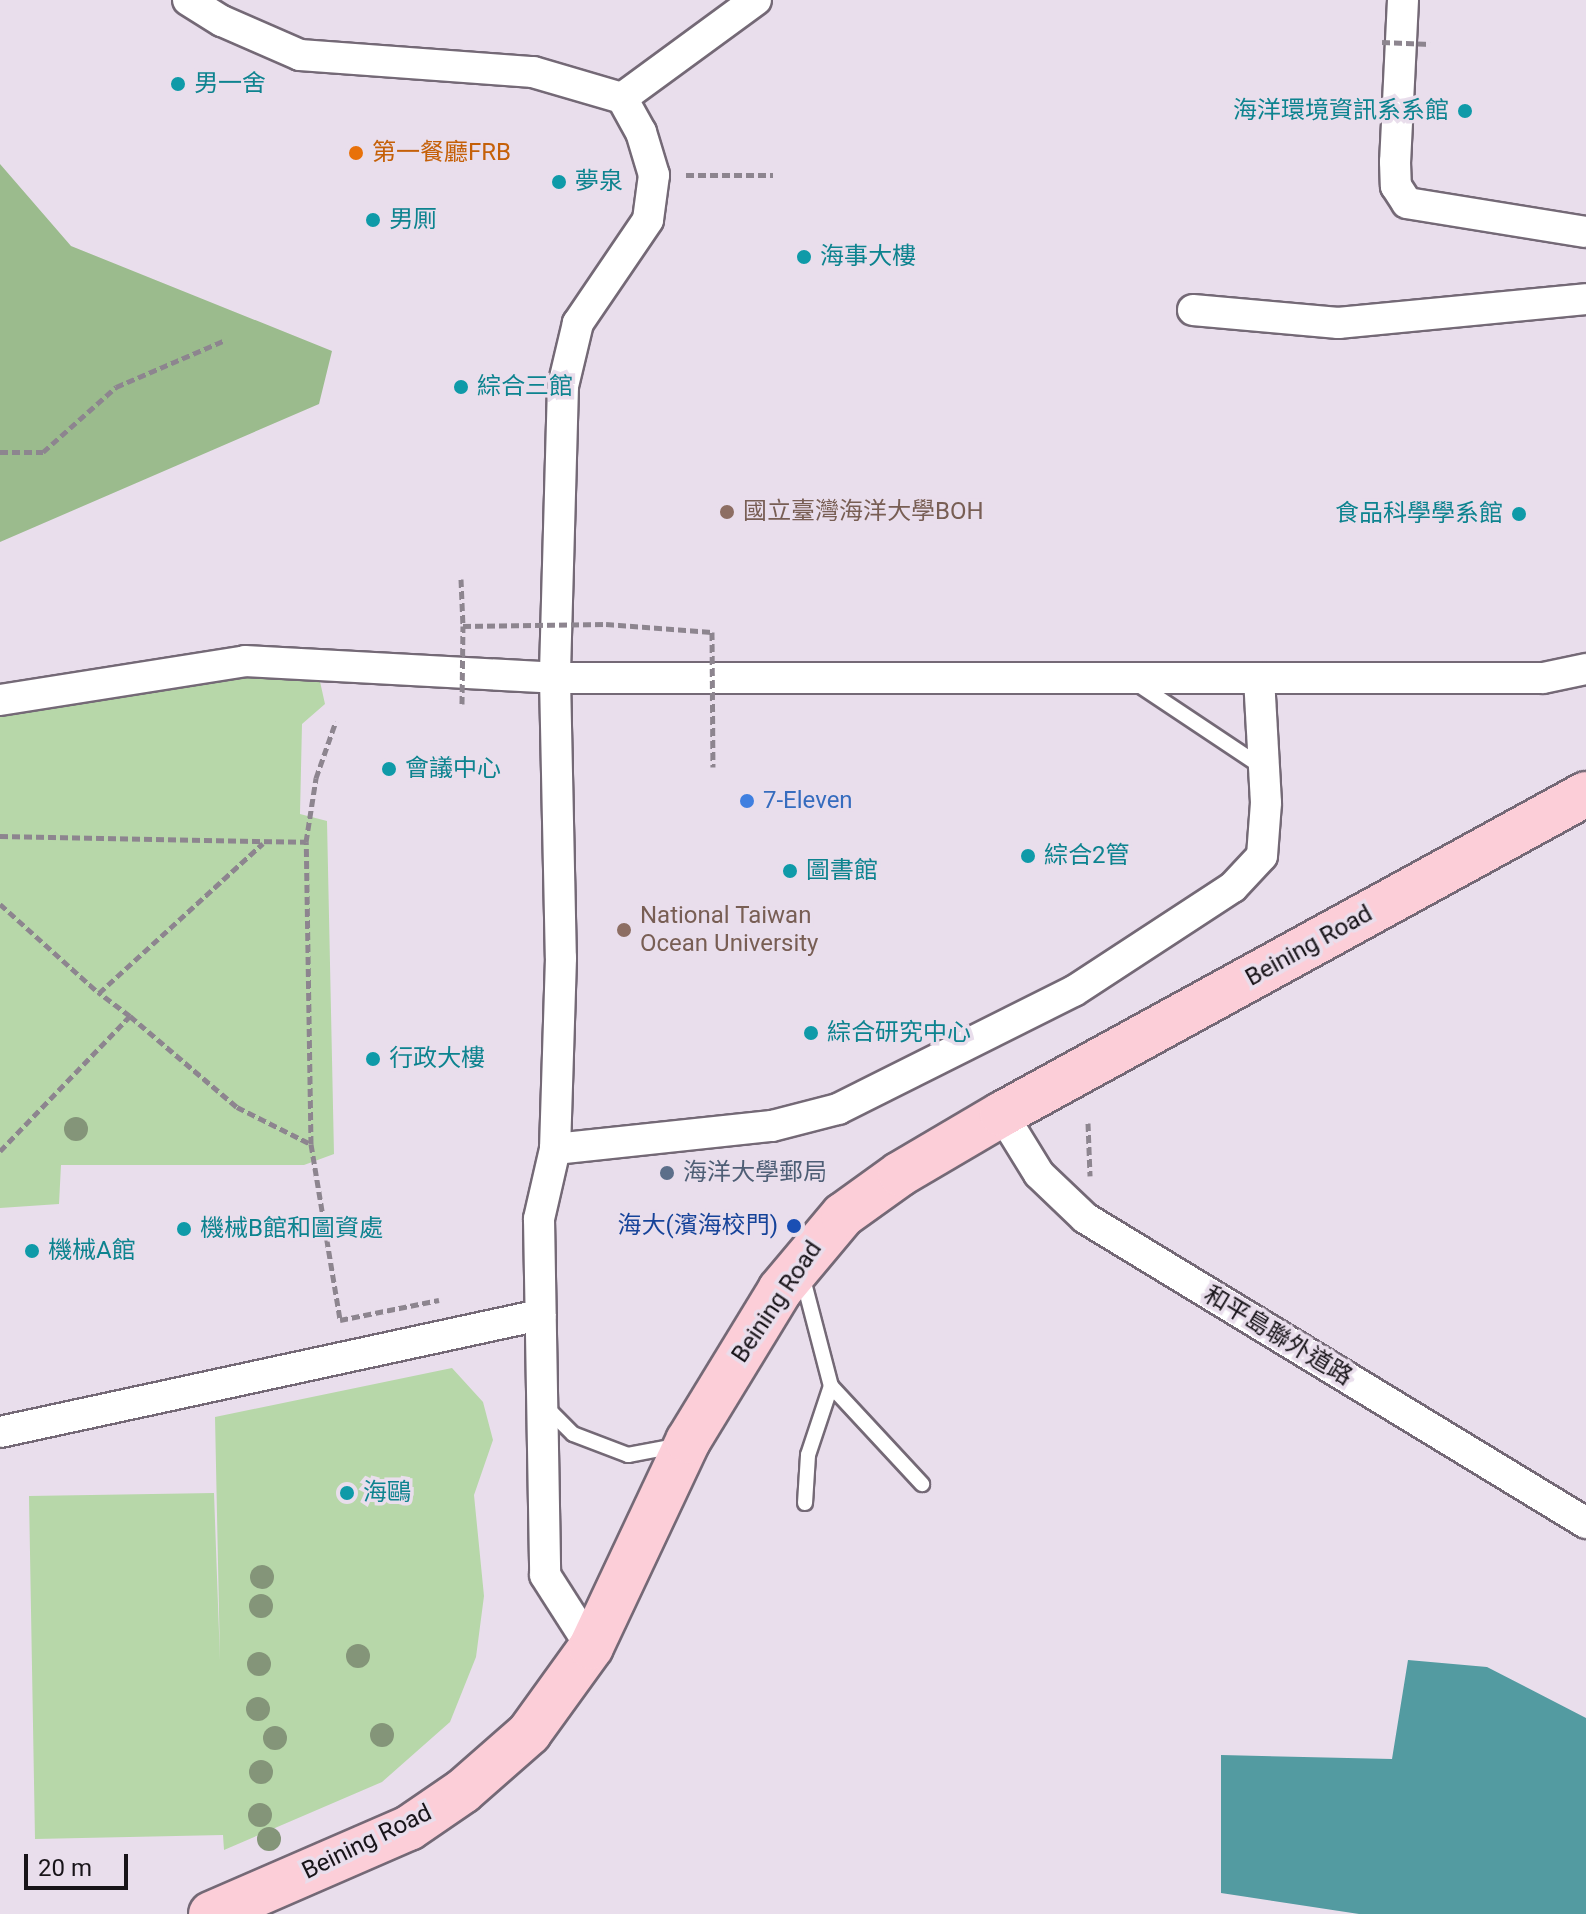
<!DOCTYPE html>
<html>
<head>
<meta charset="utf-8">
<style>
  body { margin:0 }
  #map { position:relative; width:1586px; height:1914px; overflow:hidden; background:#e9deec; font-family:Roboto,"Noto Sans TC",sans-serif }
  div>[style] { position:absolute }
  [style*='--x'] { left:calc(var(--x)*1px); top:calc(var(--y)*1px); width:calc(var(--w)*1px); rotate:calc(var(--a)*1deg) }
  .green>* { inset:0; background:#b7d7a9 }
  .forest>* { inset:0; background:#9bbb8d }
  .water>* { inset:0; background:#539ba1 }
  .path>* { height:5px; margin-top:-2.5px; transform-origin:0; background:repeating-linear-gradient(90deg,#8d858f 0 8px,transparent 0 12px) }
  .roads { filter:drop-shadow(2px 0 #746976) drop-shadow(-2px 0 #746976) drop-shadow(0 2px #746976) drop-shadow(0 -2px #746976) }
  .lane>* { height:14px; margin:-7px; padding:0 7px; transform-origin:7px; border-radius:7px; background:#fff }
  .street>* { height:30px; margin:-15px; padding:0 15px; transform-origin:15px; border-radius:15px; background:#fff }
  .primary>* { height:44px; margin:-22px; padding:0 22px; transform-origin:22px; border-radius:22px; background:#fcced8 }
  .path-bridge>* { height:5px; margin-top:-2.5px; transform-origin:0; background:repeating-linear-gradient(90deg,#8d858f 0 8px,transparent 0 12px) }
  .trees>* { width:24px; height:24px; margin:-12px; border-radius:50%; background:#849579 }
  .dots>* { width:22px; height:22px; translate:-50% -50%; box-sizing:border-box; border:4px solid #e9deec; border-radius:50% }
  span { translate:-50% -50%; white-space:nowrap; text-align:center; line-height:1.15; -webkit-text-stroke:7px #e9deec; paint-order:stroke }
  .culture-label { font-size:24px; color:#0d838f }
  .left { translate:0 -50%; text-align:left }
  .right { translate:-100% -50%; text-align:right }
  .food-label { font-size:24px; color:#c56008 }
  .education-label { font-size:24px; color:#785e54 }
  .shop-label { font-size:24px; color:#366cbe }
  .street-label { font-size:24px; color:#181419 }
  .service-label { font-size:24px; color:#4e5e75 }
  .transit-label { font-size:24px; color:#164399 }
  .scale { position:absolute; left:24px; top:1854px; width:104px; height:36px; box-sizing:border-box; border:4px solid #181419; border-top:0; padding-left:10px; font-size:24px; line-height:28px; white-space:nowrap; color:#181419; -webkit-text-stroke:6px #e9deec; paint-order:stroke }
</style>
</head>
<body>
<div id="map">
  <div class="green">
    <div style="clip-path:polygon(317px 668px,325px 704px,302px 724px,300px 814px,327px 821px,334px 1154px,304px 1165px,61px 1165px,59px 1204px,0 1208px,0 699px)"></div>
    <div style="clip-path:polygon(452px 1368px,483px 1402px,493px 1440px,474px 1495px,484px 1596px,476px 1657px,450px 1722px,382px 1782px,224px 1850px,223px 1835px,35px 1839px,29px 1496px,214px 1493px,220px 1660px,215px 1417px)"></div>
  </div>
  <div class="forest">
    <div style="clip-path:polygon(0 164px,71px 246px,332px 351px,319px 404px,0 542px)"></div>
  </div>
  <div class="water">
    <div style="clip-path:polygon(1408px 1660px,1487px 1667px,1586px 1718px,1586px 1914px,1359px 1914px,1221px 1893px,1221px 1755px,1392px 1759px)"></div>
  </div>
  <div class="path">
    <div style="--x:686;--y:175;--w:87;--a:0"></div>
    <div style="--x:0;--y:452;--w:43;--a:0"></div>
    <div style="--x:43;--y:452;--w:98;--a:-41.7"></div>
    <div style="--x:116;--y:387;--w:119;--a:-23.3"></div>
    <div style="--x:461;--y:579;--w:47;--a:87.6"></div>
    <div style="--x:0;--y:836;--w:306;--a:1.1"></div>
    <div style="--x:0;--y:904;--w:133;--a:42"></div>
    <div style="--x:130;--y:1016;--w:140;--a:40.4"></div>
    <div style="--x:237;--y:1107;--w:83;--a:26.6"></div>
    <div style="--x:311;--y:1144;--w:178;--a:80.6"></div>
    <div style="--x:340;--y:1320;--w:101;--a:-11.4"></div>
    <div style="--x:1088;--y:1123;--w:53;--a:87.8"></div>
    <div style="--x:311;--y:1144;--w:302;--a:-90.9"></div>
    <div style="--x:306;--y:842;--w:65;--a:-81.1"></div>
    <div style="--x:316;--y:778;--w:60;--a:-70.7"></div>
    <div style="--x:0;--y:1151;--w:187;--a:-46.1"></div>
    <div style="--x:130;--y:1016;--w:39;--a:-143"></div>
    <div style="--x:99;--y:993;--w:222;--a:-42.4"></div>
  </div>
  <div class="roads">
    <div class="lane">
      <div style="--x:1136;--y:683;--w:151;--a:33.7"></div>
      <div style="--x:802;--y:1275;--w:115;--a:75.4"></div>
      <div style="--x:546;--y:1407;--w:38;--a:45"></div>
      <div style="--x:573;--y:1434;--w:59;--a:20.9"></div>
      <div style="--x:628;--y:1455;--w:49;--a:-10.6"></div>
      <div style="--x:805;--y:1503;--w:48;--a:-86.4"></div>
      <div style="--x:808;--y:1455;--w:73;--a:-71.6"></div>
      <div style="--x:831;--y:1386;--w:134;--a:47.1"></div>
    </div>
    <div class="street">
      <div style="--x:188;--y:0;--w:40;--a:32"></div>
      <div style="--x:222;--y:21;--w:85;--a:23.6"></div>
      <div style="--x:300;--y:55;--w:234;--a:4.2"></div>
      <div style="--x:533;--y:72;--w:93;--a:16.3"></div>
      <div style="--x:622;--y:98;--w:166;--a:-36.2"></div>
      <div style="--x:1403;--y:0;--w:162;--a:92.8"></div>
      <div style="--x:1395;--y:162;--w:24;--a:88"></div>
      <div style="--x:1396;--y:186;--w:20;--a:57"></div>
      <div style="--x:1407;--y:203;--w:181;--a:9.2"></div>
      <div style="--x:622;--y:98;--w:39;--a:61"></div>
      <div style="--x:641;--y:132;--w:45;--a:73.2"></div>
      <div style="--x:654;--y:175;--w:45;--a:97.6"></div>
      <div style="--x:648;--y:220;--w:125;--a:124.2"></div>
      <div style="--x:578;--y:323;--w:65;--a:103.4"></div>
      <div style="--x:563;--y:386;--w:292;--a:91.6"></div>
      <div style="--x:555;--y:678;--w:280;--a:88.8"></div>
      <div style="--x:561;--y:958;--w:191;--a:91.8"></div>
      <div style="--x:555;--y:1149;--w:218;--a:-6.1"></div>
      <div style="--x:772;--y:1126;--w:68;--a:-14.4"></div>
      <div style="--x:838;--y:1109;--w:264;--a:-26.6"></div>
      <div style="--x:1074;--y:991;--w:190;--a:-33.2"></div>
      <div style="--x:1233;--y:887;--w:42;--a:-46.9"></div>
      <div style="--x:1262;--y:856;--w:53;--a:-85.7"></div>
      <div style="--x:1266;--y:803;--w:125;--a:-93.2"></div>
      <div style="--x:1193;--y:310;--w:146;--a:5.1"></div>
      <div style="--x:1338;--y:323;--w:249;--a:-5.5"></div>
      <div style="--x:0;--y:700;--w:248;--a:-9"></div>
      <div style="--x:245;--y:661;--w:310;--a:3.1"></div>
      <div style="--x:555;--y:678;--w:988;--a:0"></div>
      <div style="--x:1543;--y:678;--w:44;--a:-11.8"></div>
      <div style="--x:1002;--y:1114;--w:70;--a:58.3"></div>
      <div style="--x:1039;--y:1174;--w:64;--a:43.7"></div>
      <div style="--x:1085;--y:1218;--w:587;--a:31.33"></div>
      <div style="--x:555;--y:1149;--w:72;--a:102.9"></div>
      <div style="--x:539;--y:1219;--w:356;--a:89"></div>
      <div style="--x:545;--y:1575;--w:85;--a:57.4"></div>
      <div style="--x:0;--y:1432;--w:553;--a:-12.23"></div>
    </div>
    <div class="primary">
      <div style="--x:211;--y:1914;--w:216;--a:-23.5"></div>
      <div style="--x:409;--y:1828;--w:65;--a:-34.4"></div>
      <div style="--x:463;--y:1791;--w:88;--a:-41.3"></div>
      <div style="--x:529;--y:1733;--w:106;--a:-54.2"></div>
      <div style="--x:591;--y:1647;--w:228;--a:-64.8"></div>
      <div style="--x:688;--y:1441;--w:177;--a:-58.6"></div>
      <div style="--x:780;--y:1290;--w:98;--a:-50"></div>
      <div style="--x:843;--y:1215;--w:70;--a:-35.7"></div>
      <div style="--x:900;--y:1174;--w:118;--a:-30.5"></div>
      <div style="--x:1002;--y:1114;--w:666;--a:-28.72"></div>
    </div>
  </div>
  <div class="path-bridge">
    <div style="--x:1382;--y:42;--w:48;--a:2.4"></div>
    <div style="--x:462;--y:704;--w:78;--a:-89.3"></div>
    <div style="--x:463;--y:626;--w:143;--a:-0.8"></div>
    <div style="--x:606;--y:624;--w:106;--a:4.3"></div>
    <div style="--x:712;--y:632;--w:135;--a:89.6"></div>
  </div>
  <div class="trees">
    <div style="left:76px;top:1129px"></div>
    <div style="left:262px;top:1577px"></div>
    <div style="left:261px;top:1606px"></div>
    <div style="left:358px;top:1656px"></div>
    <div style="left:259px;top:1664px"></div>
    <div style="left:258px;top:1709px"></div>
    <div style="left:382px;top:1735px"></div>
    <div style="left:275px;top:1738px"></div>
    <div style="left:261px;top:1772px"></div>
    <div style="left:260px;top:1815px"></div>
    <div style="left:269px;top:1839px"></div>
  </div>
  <div class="dots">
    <div style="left:178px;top:84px;background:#0f9aa8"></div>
    <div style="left:1465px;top:111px;background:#0f9aa8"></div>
    <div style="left:356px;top:153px;background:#e8710a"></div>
    <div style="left:559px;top:182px;background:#0f9aa8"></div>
    <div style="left:373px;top:220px;background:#0f9aa8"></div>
    <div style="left:804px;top:257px;background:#0f9aa8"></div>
    <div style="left:461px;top:387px;background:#0f9aa8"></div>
    <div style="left:727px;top:512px;background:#8d6e63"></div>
    <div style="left:1519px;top:514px;background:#0f9aa8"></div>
    <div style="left:389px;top:769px;background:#0f9aa8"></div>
    <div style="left:747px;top:801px;background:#3f7fe0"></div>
    <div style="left:1028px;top:856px;background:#0f9aa8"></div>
    <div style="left:790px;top:871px;background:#0f9aa8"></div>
    <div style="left:624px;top:930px;background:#8d6e63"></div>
    <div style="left:811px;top:1033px;background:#0f9aa8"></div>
    <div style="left:373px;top:1059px;background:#0f9aa8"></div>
    <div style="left:667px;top:1173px;background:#5c6f8a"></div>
    <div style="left:794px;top:1226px;background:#1a4fb4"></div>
    <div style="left:184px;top:1229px;background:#0f9aa8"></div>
    <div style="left:32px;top:1251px;background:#0f9aa8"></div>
    <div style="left:347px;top:1493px;background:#0f9aa8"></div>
  </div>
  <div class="culture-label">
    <span class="left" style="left:194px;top:84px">男一舍</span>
    <span class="right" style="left:1449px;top:111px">海洋環境資訊系系館</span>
    <span class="left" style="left:575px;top:182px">夢泉</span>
    <span class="left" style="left:389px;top:220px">男厠</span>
    <span class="left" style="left:820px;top:257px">海事大樓</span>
    <span class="left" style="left:477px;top:387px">綜合三館</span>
    <span class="right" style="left:1503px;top:514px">食品科學學系館</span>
    <span class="left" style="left:405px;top:769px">會議中心</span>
    <span class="left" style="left:1044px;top:856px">綜合2管</span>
    <span class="left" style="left:806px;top:871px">圖書館</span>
    <span class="left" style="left:827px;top:1033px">綜合研究中心</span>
    <span class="left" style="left:389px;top:1059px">行政大樓</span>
    <span class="left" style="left:200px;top:1229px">機械B館和圖資處</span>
    <span class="left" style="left:48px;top:1251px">機械A館</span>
    <span class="left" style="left:363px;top:1493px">海鷗</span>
  </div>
  <div class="food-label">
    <span class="left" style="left:372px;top:153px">第一餐廳FRB</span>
  </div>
  <div class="education-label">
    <span class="left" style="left:743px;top:512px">國立臺灣海洋大學BOH</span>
    <span class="left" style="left:640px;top:930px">National Taiwan<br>Ocean University</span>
  </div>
  <div class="shop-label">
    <span class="left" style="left:763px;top:801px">7-Eleven</span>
  </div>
  <div class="street-label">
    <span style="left:1309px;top:946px;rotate:-29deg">Beining Road</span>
    <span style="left:777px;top:1302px;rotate:-56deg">Beining Road</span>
    <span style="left:1278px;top:1336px;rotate:31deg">和平島聯外道路</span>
    <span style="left:367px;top:1842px;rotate:-26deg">Beining Road</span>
  </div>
  <div class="service-label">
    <span class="left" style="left:683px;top:1173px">海洋大學郵局</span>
  </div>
  <div class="transit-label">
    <span class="right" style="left:778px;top:1226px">海大(濱海校門)</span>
  </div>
  <div class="scale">20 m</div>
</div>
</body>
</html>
